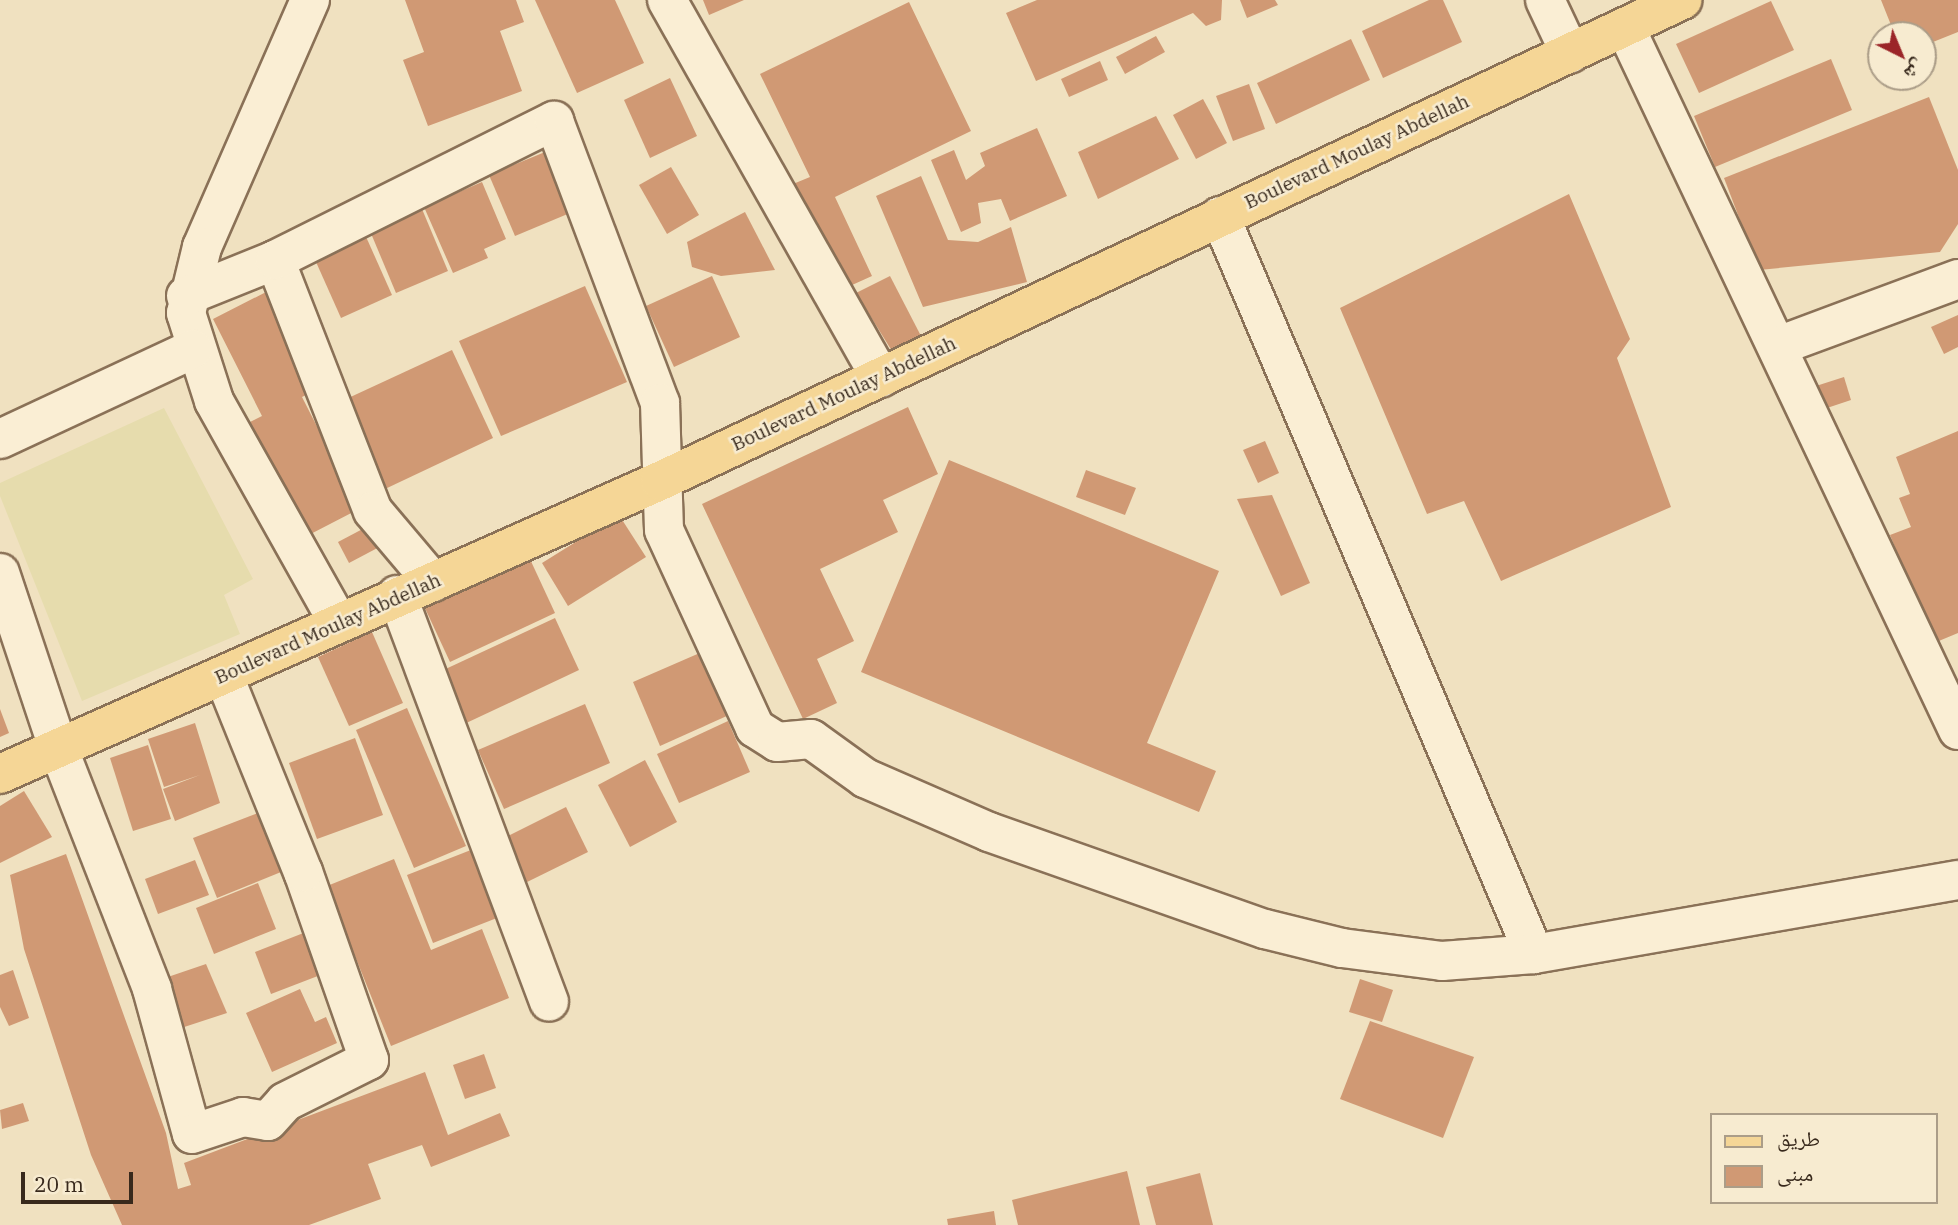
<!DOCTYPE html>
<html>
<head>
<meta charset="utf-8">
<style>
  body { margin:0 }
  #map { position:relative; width:1958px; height:1225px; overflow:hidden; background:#f0e1c0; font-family:"IBM Plex Serif","Noto Naskh Arabic",serif }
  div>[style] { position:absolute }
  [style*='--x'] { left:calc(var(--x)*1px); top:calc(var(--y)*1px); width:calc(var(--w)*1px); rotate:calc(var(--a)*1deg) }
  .farmland>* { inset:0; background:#e6dcad }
  .building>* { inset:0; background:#d09974 }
  .roads { filter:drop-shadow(2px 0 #8a7157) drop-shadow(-2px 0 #8a7157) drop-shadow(0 2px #8a7157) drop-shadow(0 -2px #8a7157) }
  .minor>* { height:38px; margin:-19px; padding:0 19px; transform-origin:19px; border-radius:19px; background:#faeed4 }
  .major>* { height:38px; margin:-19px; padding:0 19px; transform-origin:19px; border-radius:19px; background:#f5d696 }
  span { translate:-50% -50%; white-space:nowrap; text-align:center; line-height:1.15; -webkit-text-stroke:5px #f7ebd0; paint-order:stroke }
  .street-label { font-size:19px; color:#38291c }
  .legend { position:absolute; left:1710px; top:1113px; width:228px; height:91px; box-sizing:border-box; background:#f7ebd0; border:2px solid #ab9d88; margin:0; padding:9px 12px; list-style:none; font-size:21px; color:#38291c }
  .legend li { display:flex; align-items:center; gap:14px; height:35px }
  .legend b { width:35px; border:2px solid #ab9d88 }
  .north { position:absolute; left:1867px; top:21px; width:70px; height:70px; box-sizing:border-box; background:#f7ebd0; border:2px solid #ab9d88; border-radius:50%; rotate:137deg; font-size:19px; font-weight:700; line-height:28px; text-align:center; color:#38291c }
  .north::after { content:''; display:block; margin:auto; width:24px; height:32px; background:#9b2528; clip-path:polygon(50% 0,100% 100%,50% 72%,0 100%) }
  .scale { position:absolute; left:21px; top:1172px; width:112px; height:32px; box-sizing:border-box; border:4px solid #38291c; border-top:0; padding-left:9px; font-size:21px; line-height:24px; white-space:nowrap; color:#38291c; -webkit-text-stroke:5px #f7ebd0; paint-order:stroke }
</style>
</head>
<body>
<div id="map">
  <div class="farmland">
    <div style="clip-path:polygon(164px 408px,253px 579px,224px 595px,240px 634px,82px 701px,0 496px,0 483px)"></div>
  </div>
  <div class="building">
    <div style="clip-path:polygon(405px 0,516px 0,524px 22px,500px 31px,522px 91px,428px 126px,403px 60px,424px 52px)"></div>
    <div style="clip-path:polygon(535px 0,615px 0,644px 63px,577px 93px)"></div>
    <div style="clip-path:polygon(703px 0,744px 0,709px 15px)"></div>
    <div style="clip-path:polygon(1037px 0,1222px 0,1221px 20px,1206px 26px,1193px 13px,1036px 81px,1006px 13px)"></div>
    <div style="clip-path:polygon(1240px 0,1275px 0,1278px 5px,1247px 18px)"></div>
    <div style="clip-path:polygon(1429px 0,1443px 0,1462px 42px,1383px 78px,1362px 31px)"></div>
    <div style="clip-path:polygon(1881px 0,1958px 0,1958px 32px,1923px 46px,1923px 35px,1895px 35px)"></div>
    <div style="clip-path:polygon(1771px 1px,1794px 50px,1699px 93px,1676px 44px)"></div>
    <div style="clip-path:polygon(909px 2px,971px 131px,835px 197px,872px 276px,841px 290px,793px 184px,810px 177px,760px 74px)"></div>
    <div style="clip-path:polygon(1156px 36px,1165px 52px,1125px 74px,1116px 57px)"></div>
    <div style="clip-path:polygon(1351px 39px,1370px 80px,1276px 124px,1257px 83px)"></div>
    <div style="clip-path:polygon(1831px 59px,1852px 110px,1715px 167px,1694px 116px)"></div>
    <div style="clip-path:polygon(1100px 61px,1108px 80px,1069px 97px,1061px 79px)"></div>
    <div style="clip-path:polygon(670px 78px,697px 136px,650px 158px,624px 100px)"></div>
    <div style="clip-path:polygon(1249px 84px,1265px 129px,1233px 141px,1216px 96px)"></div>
    <div style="clip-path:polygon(1929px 97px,1958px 170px,1958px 224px,1940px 252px,1759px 270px,1724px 178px)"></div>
    <div style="clip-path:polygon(1203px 99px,1227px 143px,1196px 159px,1173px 115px)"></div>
    <div style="clip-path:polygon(1156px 116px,1179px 159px,1098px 199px,1078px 152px)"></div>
    <div style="clip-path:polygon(1037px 128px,1067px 196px,1010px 221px,1001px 199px,978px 203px,981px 223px,961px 232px,931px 160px,954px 150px,966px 180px,985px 166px,980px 153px)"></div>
    <div style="clip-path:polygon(545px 152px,570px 213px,515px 236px,489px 175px)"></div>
    <div style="clip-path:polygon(671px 167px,699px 215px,667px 234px,639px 185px)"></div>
    <div style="clip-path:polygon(921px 176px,948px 240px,978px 242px,1011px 227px,1027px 282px,923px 307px,876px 196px)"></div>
    <div style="clip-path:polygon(482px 182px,506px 239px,484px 249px,488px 258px,453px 273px,424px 207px)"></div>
    <div style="clip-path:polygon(1569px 194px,1630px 339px,1617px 358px,1671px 507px,1501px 581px,1464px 501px,1427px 514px,1340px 308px)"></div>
    <div style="clip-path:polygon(422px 209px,448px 271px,396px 293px,370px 231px)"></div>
    <div style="clip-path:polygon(745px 212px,775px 270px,721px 276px,692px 267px,687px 242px)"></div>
    <div style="clip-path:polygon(363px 230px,392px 295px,341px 318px,312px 253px)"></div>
    <div style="clip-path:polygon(712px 276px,740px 337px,674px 367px,646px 306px)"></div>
    <div style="clip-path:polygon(890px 276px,921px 336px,892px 351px,856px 293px)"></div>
    <div style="clip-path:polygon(585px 286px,627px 382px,501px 436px,459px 341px)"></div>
    <div style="clip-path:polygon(268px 291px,318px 389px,302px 397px,359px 509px,301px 539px,244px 425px,262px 416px,213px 319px)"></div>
    <div style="clip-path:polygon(1958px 315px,1958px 347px,1944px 354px,1931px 327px)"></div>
    <div style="clip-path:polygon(452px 350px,493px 438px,385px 489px,344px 400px)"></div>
    <div style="clip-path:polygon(1844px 377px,1851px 400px,1824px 409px,1816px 386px)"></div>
    <div style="clip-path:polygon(908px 407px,938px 474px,883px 500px,898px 532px,820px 569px,854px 641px,817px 659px,837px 703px,803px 719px,702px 504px)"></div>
    <div style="clip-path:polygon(1958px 431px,1958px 633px,1934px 643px,1890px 535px,1911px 527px,1899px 498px,1910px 494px,1896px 457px)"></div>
    <div style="clip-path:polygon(1265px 441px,1279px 473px,1258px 483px,1243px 450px)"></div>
    <div style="clip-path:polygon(949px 460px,1219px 571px,1147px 743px,1216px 771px,1199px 812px,861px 672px)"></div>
    <div style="clip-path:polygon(1086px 470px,1136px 488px,1125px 515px,1076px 497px)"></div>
    <div style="clip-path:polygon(1272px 495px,1310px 583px,1281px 596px,1237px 499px)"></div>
    <div style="clip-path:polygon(619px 515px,646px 557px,568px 606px,542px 563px)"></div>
    <div style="clip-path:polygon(374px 523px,385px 544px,349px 563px,338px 542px)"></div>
    <div style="clip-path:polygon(529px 557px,555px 613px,450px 662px,424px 606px)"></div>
    <div style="clip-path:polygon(555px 618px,579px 670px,462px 725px,437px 673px)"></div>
    <div style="clip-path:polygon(372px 632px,403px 703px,349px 726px,318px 657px)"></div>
    <div style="clip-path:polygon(702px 652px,729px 715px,660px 746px,633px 682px)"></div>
    <div style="clip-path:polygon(585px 704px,610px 763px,504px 809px,478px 750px)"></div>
    <div style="clip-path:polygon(407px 708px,466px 846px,414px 868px,356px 730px)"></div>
    <div style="clip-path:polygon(0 709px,9px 733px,0 737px)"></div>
    <div style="clip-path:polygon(728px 721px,750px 772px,679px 803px,657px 754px)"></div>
    <div style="clip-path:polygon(195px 723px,220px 803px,175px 821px,163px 789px,200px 775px,164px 787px,148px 739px)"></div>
    <div style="clip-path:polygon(355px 738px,383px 815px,317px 839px,289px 763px)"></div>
    <div style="clip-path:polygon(148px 745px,171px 819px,133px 831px,110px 758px)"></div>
    <div style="clip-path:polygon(645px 760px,677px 822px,630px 847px,598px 785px)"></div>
    <div style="clip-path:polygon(24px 791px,52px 837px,0 863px,0 806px)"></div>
    <div style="clip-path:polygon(566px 807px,588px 852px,521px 885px,500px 840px)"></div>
    <div style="clip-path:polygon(263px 811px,286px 870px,217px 898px,193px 838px)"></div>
    <div style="clip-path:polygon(476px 848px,502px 916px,433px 943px,407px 875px)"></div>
    <div style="clip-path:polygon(66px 854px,166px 1133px,178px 1189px,191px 1185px,184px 1163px,425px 1072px,448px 1135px,500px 1113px,510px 1136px,431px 1167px,422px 1145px,368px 1164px,381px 1199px,309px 1225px,122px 1225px,91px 1155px,24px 949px,10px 875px)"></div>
    <div style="clip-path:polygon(394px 859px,431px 950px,482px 929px,509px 998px,391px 1046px,327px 886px)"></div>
    <div style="clip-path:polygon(195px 860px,209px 895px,158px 914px,145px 879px)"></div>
    <div style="clip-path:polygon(258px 883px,276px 929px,214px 954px,196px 908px)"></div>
    <div style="clip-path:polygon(306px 932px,323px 974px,271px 994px,255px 952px)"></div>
    <div style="clip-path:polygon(206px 964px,227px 1013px,175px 1030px,159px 980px)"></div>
    <div style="clip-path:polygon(13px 970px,29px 1018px,9px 1026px,0 1007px,0 975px)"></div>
    <div style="clip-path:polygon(1360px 979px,1393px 990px,1382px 1022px,1349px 1012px)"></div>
    <div style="clip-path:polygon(300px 989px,315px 1022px,326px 1017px,337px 1043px,272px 1072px,246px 1013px)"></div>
    <div style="clip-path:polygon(1370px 1021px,1474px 1057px,1443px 1138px,1340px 1099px)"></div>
    <div style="clip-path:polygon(484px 1054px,496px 1088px,465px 1099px,453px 1065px)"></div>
    <div style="clip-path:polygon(23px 1103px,29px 1121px,2px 1129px,0 1110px)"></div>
    <div style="clip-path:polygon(1127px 1171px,1140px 1225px,1018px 1225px,1012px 1200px)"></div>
    <div style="clip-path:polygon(1200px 1173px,1213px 1225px,1156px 1225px,1146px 1187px)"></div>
    <div style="clip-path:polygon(994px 1211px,996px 1225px,948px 1225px,947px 1219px)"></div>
  </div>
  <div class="roads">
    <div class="minor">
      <div style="--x:310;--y:0;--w:270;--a:113.6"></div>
      <div style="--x:202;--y:247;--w:68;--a:103.6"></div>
      <div style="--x:186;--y:313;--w:92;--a:72.3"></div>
      <div style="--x:214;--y:401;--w:253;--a:60.7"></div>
      <div style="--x:667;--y:0;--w:434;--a:60.5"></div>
      <div style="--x:1545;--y:0;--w:59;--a:64.7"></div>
      <div style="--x:1625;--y:27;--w:778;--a:64.65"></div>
      <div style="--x:1220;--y:216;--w:802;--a:66.95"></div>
      <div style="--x:1534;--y:954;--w:430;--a:-9.9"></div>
      <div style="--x:275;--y:260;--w:269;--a:68.7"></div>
      <div style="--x:373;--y:511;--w:93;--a:49.8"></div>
      <div style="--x:186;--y:296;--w:96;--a:-22"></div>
      <div style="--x:275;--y:260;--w:312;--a:-26.5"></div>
      <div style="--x:554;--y:121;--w:301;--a:69.4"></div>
      <div style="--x:660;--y:403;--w:127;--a:88.2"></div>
      <div style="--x:664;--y:530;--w:218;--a:65.3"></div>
      <div style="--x:755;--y:728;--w:26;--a:32"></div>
      <div style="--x:777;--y:742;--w:34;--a:-5"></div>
      <div style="--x:811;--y:739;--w:67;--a:35.8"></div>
      <div style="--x:865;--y:778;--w:135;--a:23.5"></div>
      <div style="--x:989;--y:832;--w:293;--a:19.4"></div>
      <div style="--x:1265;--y:929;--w:79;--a:13.9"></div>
      <div style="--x:1342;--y:948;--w:101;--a:7.4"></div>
      <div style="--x:1442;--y:961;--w:92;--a:-4.4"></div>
      <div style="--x:1778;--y:346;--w:192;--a:-20.4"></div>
      <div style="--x:0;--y:439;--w:213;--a:-25"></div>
      <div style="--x:0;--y:573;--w:187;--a:71.6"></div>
      <div style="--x:59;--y:750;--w:256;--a:68.7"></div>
      <div style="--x:152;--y:989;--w:150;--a:74.6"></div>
      <div style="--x:192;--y:1134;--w:54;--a:-18.4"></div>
      <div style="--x:243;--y:1117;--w:25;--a:9"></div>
      <div style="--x:268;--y:1121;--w:25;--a:-48"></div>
      <div style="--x:285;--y:1102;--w:94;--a:-26.6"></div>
      <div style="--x:369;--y:1060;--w:199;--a:-109.3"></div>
      <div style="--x:303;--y:872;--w:211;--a:-112"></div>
      <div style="--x:397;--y:595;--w:434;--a:69.5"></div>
    </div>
    <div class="major">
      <div style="--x:0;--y:774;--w:722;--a:-23.94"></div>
      <div style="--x:660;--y:481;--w:1130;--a:-25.2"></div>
    </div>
  </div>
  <div class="street-label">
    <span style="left:1357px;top:152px;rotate:-25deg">Boulevard Moulay Abdellah</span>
    <span style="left:844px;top:394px;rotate:-25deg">Boulevard Moulay Abdellah</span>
    <span style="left:328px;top:629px;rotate:-24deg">Boulevard Moulay Abdellah</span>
  </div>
  <ul class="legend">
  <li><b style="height:9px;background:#f5d696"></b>طريق</li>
  <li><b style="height:19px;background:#d09974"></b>مبنى</li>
  </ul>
  <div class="north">ش</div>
  <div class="scale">20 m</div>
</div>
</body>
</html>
